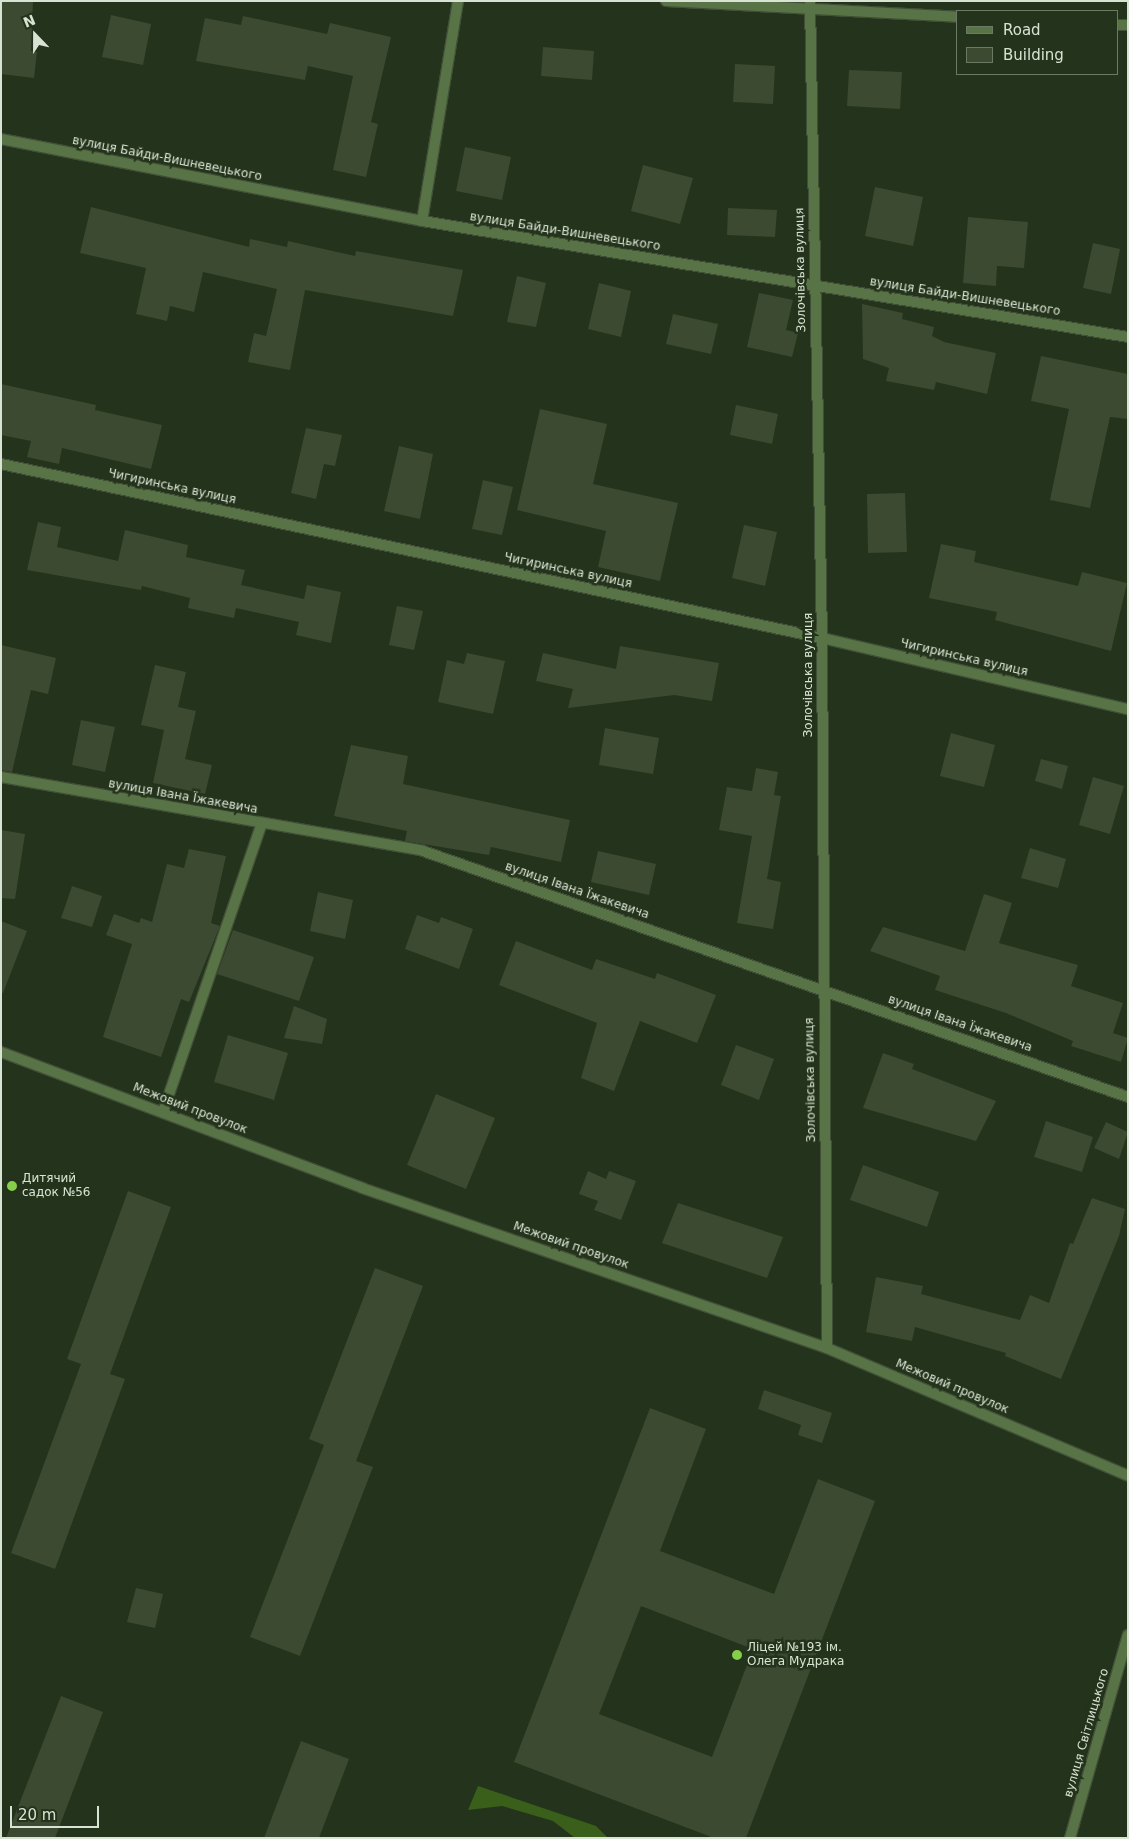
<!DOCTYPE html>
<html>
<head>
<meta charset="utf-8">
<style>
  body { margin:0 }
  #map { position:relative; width:1129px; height:1839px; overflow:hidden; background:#24331b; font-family:"DejaVu Sans",sans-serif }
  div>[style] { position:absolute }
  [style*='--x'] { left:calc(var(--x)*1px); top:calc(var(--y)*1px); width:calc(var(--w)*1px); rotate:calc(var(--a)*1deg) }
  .green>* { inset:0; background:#395f1a }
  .building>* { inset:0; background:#3b4a31 }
  .roads { filter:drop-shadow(1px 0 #414f38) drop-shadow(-1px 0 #414f38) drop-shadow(0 1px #414f38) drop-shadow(0 -1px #414f38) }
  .service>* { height:10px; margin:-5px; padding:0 5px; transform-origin:5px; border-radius:5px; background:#587446 }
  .minor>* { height:10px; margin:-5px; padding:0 5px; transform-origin:5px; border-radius:5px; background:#587446 }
  .dots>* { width:14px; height:14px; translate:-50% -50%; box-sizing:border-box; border:2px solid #24331b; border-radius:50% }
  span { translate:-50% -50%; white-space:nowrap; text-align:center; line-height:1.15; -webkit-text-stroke:5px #24331b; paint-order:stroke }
  .street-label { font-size:12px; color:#d9e3d3 }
  .poi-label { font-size:12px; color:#d9e3d3 }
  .left { translate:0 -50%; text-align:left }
  .frame { position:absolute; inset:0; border:2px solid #d9e3d3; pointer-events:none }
  .legend { position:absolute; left:956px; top:10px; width:162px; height:65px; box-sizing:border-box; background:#24331b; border:1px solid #6c7965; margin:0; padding:6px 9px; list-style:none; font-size:15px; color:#d9e3d3 }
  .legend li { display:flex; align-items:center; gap:10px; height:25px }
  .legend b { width:25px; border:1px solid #6c7965 }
  .north { position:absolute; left:10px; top:10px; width:50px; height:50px; -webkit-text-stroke:4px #24331b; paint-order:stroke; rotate:338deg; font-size:14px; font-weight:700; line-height:20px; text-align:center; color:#d9e3d3 }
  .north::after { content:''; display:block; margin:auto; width:18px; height:22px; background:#d9e3d3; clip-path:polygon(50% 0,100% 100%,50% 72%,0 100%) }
  .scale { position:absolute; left:10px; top:1806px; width:89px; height:22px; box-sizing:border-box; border:2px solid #d9e3d3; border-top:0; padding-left:6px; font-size:15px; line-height:18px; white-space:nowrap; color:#d9e3d3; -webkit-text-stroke:4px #24331b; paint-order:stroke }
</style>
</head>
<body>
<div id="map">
  <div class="green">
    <div style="clip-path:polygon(478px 1786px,596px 1826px,608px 1838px,575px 1838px,553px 1821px,502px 1806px,468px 1810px)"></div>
  </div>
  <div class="building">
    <div style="clip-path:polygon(1px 1px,33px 1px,31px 51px,37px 52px,34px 78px,1px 74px)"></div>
    <div style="clip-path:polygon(111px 15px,151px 24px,143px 65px,102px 57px)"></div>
    <div style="clip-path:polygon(243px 16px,327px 34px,330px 23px,391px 37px,371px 122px,378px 124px,366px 177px,333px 170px,353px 76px,308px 66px,305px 80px,196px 61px,205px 18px,241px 25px)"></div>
    <div style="clip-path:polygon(543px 47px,594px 51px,592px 80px,541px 76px)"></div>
    <div style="clip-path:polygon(735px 64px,775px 66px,773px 104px,733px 102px)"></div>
    <div style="clip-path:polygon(849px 70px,902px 72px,900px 109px,847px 106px)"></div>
    <div style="clip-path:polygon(465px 147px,511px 157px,502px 200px,456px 191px)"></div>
    <div style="clip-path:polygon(643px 165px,693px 178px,680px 224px,631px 211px)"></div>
    <div style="clip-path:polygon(875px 187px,923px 197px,913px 246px,865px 236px)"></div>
    <div style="clip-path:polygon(91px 207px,249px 247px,250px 239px,287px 247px,288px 241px,355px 256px,356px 251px,463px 270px,453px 316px,305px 290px,290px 370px,248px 362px,254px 333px,266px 336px,277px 289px,203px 272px,194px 312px,170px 306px,167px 321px,136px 314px,146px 268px,80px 253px)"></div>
    <div style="clip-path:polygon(728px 208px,777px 210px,775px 237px,727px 235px)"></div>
    <div style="clip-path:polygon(968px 217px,1028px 222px,1024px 268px,997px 266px,996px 286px,963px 283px)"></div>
    <div style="clip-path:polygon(1093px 243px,1120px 249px,1111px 294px,1083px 288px)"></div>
    <div style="clip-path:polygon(517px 276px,546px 283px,536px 327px,507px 322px)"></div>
    <div style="clip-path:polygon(599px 283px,631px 291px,621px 337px,588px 329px)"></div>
    <div style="clip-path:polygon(759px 293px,793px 300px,786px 330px,798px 333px,792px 357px,747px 347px)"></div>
    <div style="clip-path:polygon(862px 304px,903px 313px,902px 319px,934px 327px,932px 336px,944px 342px,996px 353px,987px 394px,936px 382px,934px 390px,886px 381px,889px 368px,863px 359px)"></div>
    <div style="clip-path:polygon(673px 314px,718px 324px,711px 354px,666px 344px)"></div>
    <div style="clip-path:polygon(1041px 356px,1128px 374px,1128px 419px,1110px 417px,1090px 508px,1050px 500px,1069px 409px,1031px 401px)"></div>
    <div style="clip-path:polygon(1px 384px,96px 405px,95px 410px,162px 425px,151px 469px,62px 448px,59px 464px,27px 457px,31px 441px,1px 435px)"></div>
    <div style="clip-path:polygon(736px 405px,778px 414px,772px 444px,730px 435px)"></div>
    <div style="clip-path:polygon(540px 409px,607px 424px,593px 484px,678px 503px,660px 581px,598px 567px,606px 531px,517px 510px)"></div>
    <div style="clip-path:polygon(306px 428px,342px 435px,335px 466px,324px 464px,316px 499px,291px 493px)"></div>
    <div style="clip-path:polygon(399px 446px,433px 454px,420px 519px,384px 511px)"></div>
    <div style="clip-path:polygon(483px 480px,513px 487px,502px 535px,472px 529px)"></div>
    <div style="clip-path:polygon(905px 493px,907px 552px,868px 553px,867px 494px)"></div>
    <div style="clip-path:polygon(38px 522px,61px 527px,57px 547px,118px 561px,125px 530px,188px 545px,186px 557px,245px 570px,241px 585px,304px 599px,307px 585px,341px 592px,331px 643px,296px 635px,299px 622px,236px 608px,234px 618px,188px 608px,190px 598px,142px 586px,141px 590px,27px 570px)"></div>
    <div style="clip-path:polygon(744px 525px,777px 532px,765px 586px,732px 578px)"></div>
    <div style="clip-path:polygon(941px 544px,976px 551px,974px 562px,1078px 586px,1082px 572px,1127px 583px,1111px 651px,995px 620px,997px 612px,929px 598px)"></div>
    <div style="clip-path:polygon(397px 606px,423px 611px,414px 650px,389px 645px)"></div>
    <div style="clip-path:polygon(1px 645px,56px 658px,48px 694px,31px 690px,12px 772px,1px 770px)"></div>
    <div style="clip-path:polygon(620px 646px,719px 663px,712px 701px,674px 695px,568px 708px,573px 689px,536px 681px,543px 653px,616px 669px)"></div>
    <div style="clip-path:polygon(467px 653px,505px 661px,493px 714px,438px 702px,447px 660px,464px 664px)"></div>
    <div style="clip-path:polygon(155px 665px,186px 672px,178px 707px,196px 711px,185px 759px,212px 765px,205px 794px,153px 783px,164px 730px,141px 725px)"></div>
    <div style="clip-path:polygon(81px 720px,115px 727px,105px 772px,72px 765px)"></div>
    <div style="clip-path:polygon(605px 728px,659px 738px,653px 774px,599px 765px)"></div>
    <div style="clip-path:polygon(951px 733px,995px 745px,984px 787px,940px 776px)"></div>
    <div style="clip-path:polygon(351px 745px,408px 756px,403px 784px,570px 820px,561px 862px,491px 847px,489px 855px,405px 841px,407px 831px,334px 816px)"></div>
    <div style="clip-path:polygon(1041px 759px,1068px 766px,1062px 789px,1035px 781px)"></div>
    <div style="clip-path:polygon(756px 768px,778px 772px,774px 795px,781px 796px,767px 879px,781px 882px,773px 929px,737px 923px,752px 836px,719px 830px,727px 787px,752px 791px)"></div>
    <div style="clip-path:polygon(1093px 777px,1124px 786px,1110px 834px,1079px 825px)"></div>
    <div style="clip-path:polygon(1px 830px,25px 834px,15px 899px,1px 898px)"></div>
    <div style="clip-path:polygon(1030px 848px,1066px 859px,1058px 888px,1021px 878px)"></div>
    <div style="clip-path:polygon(189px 849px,226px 856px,211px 923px,220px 926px,189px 1002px,181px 999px,161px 1057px,103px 1037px,132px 944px,106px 935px,114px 914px,139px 923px,141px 918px,152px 922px,167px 864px,184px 868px)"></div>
    <div style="clip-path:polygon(598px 851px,656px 864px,649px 895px,591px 882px)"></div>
    <div style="clip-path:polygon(72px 886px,102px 896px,92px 927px,61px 918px)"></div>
    <div style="clip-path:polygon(318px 892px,353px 900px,345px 939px,310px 931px)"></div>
    <div style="clip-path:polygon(984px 894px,1012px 903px,999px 943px,1078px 965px,1071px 986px,1123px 1003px,1113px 1033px,1128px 1038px,1121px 1062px,1071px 1046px,1073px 1041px,1006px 1013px,935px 990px,940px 976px,870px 951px,883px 927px,965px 951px)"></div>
    <div style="clip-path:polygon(417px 915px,439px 923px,441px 917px,473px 929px,459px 969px,405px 949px)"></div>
    <div style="clip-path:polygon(1px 921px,27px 931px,3px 993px,1px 992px)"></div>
    <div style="clip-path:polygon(233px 930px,314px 957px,299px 1001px,217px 974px)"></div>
    <div style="clip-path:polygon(516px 941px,592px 970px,596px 959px,655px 979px,657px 973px,716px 995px,697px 1043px,640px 1021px,614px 1091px,581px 1078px,597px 1023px,499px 985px)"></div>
    <div style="clip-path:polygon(294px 1006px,327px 1019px,322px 1044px,284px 1038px)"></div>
    <div style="clip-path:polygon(228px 1035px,288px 1053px,274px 1100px,214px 1082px)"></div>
    <div style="clip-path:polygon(736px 1045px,774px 1059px,759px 1100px,721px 1085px)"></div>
    <div style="clip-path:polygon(883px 1053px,914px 1064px,912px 1069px,996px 1101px,976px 1141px,863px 1108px)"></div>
    <div style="clip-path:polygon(436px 1094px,495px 1118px,466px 1189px,407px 1165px)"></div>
    <div style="clip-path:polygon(1046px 1121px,1093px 1137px,1082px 1172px,1034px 1157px)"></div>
    <div style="clip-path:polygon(1106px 1122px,1128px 1132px,1119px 1159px,1094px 1148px)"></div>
    <div style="clip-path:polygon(863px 1165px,939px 1192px,927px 1227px,850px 1200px)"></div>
    <div style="clip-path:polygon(588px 1171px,606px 1179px,609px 1171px,636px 1181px,621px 1220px,594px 1210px,598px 1201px,579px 1194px)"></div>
    <div style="clip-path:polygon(128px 1191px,171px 1207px,110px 1374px,125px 1379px,55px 1569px,11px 1553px,81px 1364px,67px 1359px)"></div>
    <div style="clip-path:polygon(1092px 1198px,1125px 1209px,1119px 1236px,1061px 1379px,1005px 1356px,1006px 1353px,915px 1327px,912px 1341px,866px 1332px,876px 1277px,923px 1286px,921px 1294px,1020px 1320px,1030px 1295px,1049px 1303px,1070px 1243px,1073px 1244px)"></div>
    <div style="clip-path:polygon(678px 1203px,783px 1237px,767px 1278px,662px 1243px)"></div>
    <div style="clip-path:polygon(375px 1268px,423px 1286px,356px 1461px,373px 1467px,300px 1656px,250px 1637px,324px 1445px,309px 1439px)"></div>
    <div style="clip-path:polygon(764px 1390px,832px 1413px,822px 1443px,798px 1435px,801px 1425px,758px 1409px)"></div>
    <div style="clip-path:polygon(evenodd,650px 1408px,706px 1429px,660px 1551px,774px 1594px,818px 1479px,875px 1501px,746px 1838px,714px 1838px,514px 1762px,650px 1408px,641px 1606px,753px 1649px,712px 1757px,599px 1714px,641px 1606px)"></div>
    <div style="clip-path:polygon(136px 1588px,163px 1594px,155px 1628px,127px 1622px)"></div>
    <div style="clip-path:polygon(61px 1696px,103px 1712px,55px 1838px,6px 1838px)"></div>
    <div style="clip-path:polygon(301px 1741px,349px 1759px,319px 1838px,264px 1838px)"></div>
  </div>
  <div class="roads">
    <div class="service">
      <div style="--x:163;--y:1112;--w:305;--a:-71.1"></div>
    </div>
    <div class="minor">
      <div style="--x:666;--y:1;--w:292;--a:3.1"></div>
      <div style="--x:810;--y:1;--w:637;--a:88.92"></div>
      <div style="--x:822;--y:638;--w:710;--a:89.6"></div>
      <div style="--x:1118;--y:25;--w:10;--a:0"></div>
      <div style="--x:1;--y:139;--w:429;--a:11"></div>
      <div style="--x:422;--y:221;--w:715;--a:9.33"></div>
      <div style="--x:422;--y:221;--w:223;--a:-80.7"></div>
      <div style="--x:1;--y:464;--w:839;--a:11.97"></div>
      <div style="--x:822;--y:638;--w:314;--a:13.1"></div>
      <div style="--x:1;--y:777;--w:428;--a:9.9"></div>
      <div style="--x:423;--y:851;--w:747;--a:19.24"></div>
      <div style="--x:1;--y:1052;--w:386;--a:20.6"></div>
      <div style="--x:362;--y:1188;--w:492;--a:19"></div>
      <div style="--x:827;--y:1348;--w:327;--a:23"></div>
      <div style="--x:1070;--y:1838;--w:211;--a:-74.1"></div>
    </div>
  </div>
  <div class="dots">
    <div style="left:12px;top:1186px;background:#86cf4b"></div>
    <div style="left:737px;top:1655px;background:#86cf4b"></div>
  </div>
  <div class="street-label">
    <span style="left:167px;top:159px;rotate:11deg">вулиця Байди-Вишневецького</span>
    <span style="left:565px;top:232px;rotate:9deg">вулиця Байди-Вишневецького</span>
    <span style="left:801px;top:270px;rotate:-91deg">Золочівська вулиця</span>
    <span style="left:965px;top:297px;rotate:9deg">вулиця Байди-Вишневецького</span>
    <span style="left:172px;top:487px;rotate:12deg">Чигиринська вулиця</span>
    <span style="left:568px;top:571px;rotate:12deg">Чигиринська вулиця</span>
    <span style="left:964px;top:658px;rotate:13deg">Чигиринська вулиця</span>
    <span style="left:809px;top:675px;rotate:-90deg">Золочівська вулиця</span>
    <span style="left:183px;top:797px;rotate:10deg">вулиця Івана Їжакевича</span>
    <span style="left:577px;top:891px;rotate:19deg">вулиця Івана Їжакевича</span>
    <span style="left:960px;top:1024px;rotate:19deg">вулиця Івана Їжакевича</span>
    <span style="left:811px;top:1080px;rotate:-91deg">Золочівська вулиця</span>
    <span style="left:190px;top:1109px;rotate:21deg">Межовий провулок</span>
    <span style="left:571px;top:1246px;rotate:19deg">Межовий провулок</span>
    <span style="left:952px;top:1387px;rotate:23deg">Межовий провулок</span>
    <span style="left:1087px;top:1733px;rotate:-74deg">вулиця Світлицького</span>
  </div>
  <div class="poi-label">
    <span class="left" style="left:22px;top:1186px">Дитячий<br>садок №56</span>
    <span class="left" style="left:747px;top:1655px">Ліцей №193 ім.<br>Олега Мудрака</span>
  </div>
  <div class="frame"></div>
  <ul class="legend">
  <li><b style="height:6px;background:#587446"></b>Road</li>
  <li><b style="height:14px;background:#3b4a31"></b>Building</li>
  </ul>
  <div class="north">N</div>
  <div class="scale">20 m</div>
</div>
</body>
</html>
